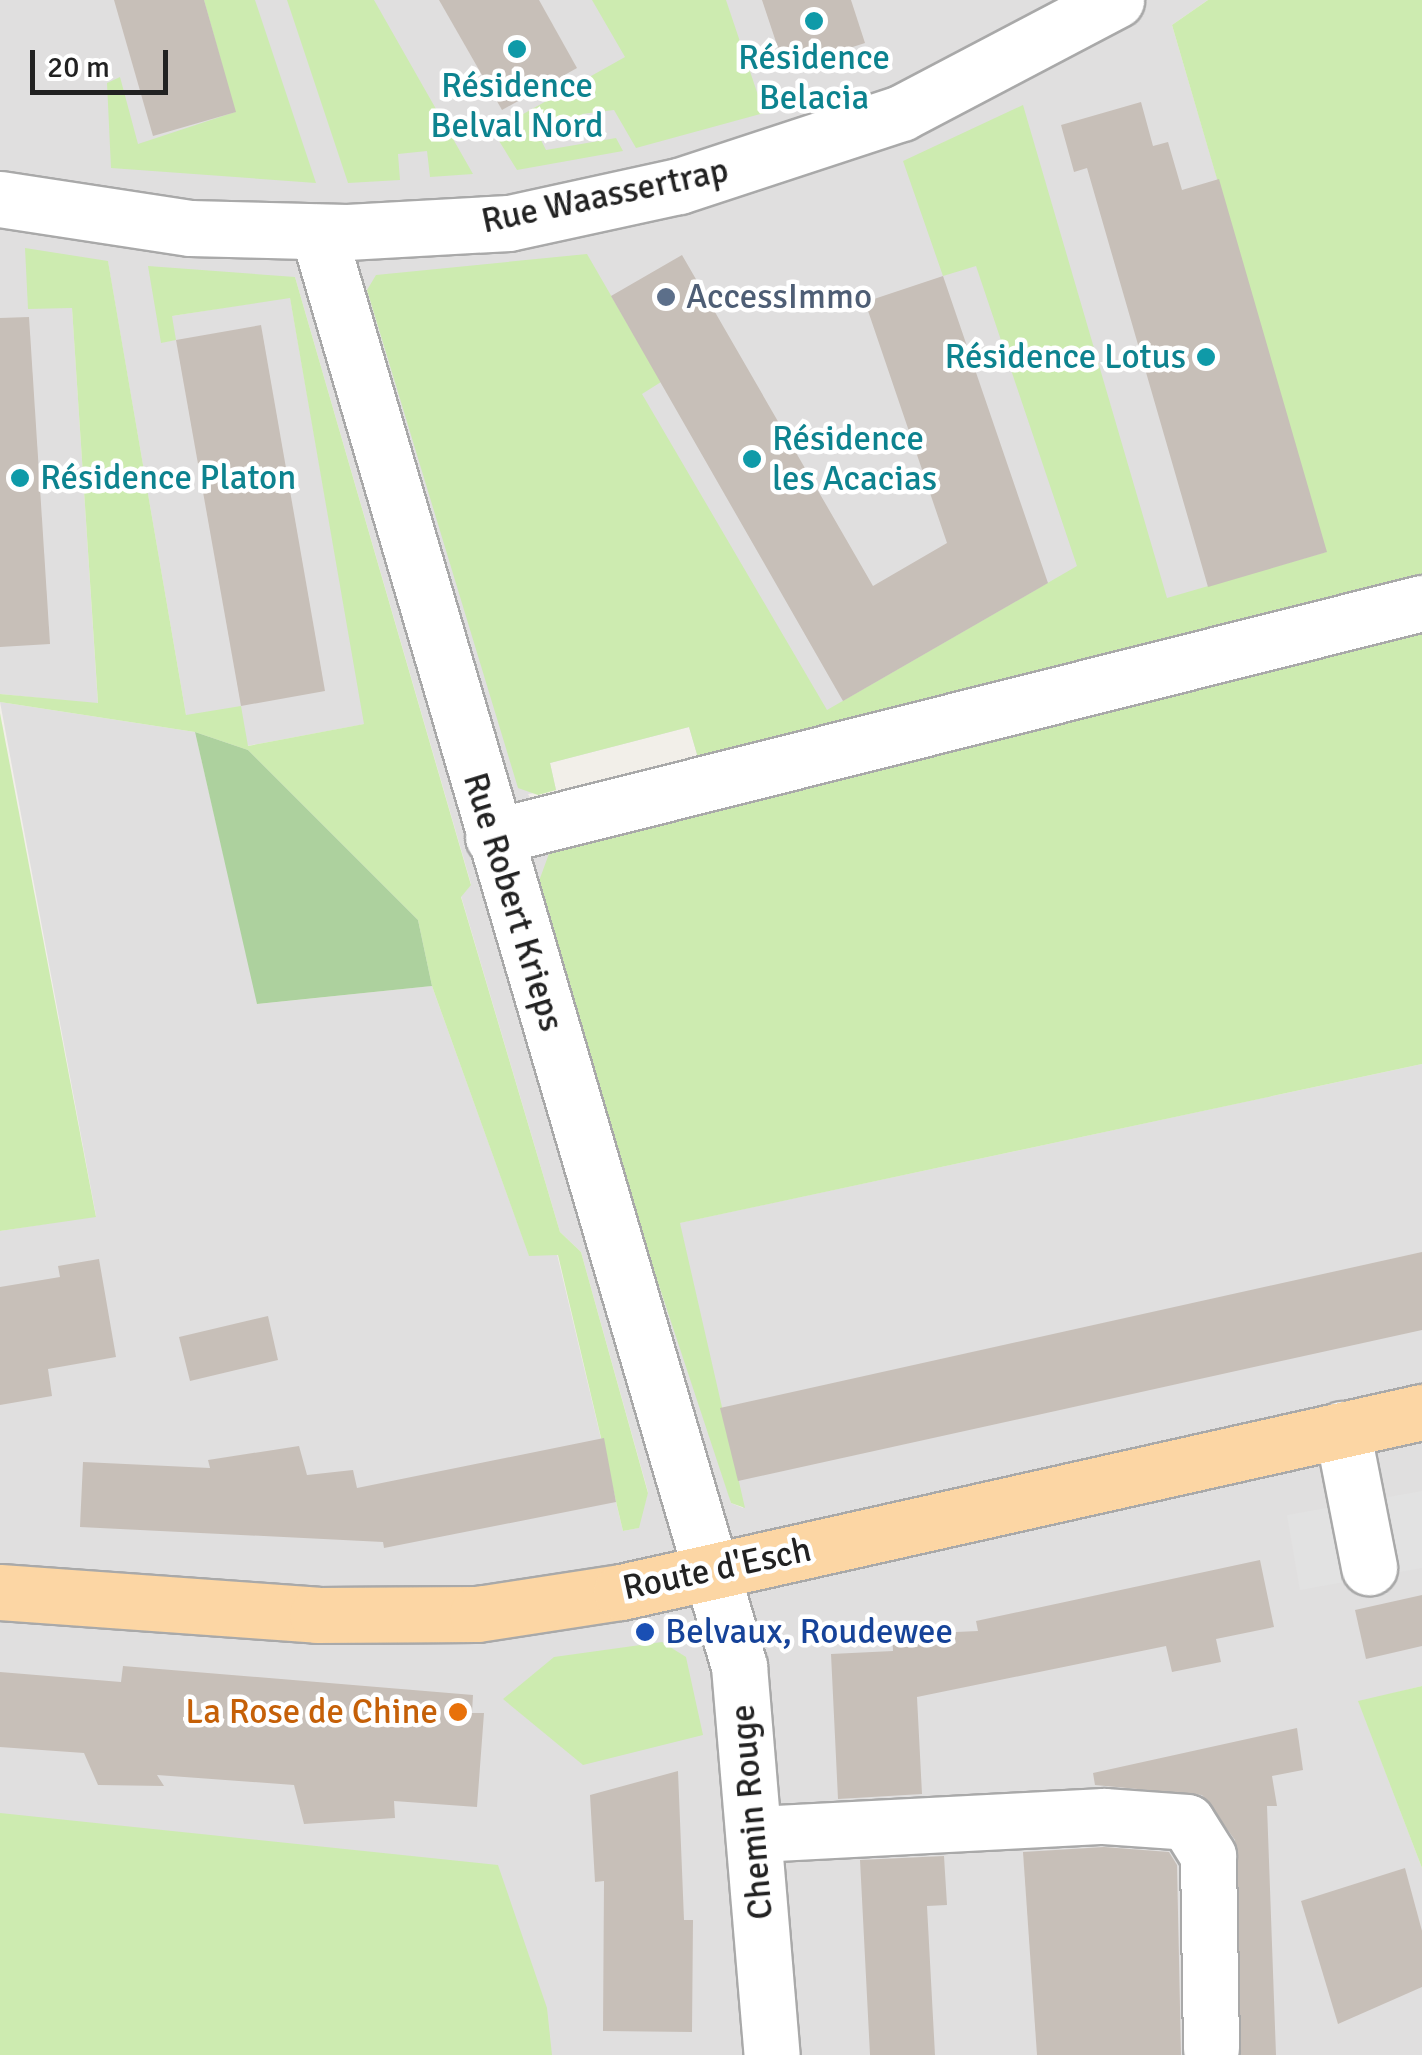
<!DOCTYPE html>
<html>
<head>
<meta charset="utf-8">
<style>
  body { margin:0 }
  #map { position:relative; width:1422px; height:2055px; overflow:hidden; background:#f2efe9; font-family:Signika,sans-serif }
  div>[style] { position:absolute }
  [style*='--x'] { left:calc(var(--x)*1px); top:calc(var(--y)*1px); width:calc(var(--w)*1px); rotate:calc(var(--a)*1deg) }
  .residential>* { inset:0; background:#e0dfdf }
  .grass>* { inset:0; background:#cdebb0 }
  .forest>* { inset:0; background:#add19e }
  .parking>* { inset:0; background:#e2e2e2 }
  .building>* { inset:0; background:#c7bfb8 }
  .roads { filter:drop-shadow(2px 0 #a9a9a9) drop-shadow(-2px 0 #a9a9a9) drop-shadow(0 2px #a9a9a9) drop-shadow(0 -2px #a9a9a9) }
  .minor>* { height:55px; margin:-27.5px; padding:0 27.5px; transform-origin:27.5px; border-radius:27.5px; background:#fff }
  .major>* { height:55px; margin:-27.5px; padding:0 27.5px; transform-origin:27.5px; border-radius:27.5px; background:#fcd6a4 }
  .dots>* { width:28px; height:28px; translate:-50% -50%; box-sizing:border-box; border:5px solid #fff; border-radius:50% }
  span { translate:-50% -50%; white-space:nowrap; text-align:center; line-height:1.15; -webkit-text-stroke:9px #fff; paint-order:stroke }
  .culture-label { font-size:35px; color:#0d838f }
  .right { translate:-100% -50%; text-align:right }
  .left { translate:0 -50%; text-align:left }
  .street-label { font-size:35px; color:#222 }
  .service-label { font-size:35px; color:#4e5e75 }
  .transit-label { font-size:35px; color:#164399 }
  .food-label { font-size:35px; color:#c56008 }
  .scale { position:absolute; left:30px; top:50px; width:138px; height:45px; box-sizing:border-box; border:5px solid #222; border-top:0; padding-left:12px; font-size:30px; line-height:35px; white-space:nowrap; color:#222; -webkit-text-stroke:8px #fff; paint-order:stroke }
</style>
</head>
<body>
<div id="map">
  <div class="residential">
    <div style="clip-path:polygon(0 0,1208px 0,1172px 25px,1327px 552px,701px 768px,689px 727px,550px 763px,556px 790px,528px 794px,554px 840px,731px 1503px,743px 1508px,679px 1223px,1422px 1064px,1422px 1686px,1359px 1702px,1422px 1868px,1422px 2055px,0 2055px,0 1231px,96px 1216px,0 702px,195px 732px,258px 1004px,432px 986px,529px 1255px,557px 1254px,623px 1531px,638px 1528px,648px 1492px,581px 1252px,560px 1232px,461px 896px,471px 884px,295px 277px,172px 316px,290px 297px,365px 724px,247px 746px,186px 715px,108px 262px,72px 307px,98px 704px,0 694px)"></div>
  </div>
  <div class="grass">
    <div style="clip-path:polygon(204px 0,255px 0,316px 183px,111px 168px,107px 83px,120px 77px,138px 144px,235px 112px)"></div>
    <div style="clip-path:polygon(287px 0,374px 0,473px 174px,430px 177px,427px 151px,398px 154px,400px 180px,348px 183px)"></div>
    <div style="clip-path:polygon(592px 0,726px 0,764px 113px,636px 148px,614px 110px,582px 114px,584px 129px,539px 136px,546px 150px,616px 138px,623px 151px,517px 170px,493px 131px,625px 57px)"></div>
    <div style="clip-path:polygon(1208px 0,1422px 0,1422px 587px,701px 768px,689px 727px,550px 763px,556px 790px,538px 795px,518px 788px,367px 290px,376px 275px,587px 254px,661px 382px,642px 394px,827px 710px,1077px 566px,976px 266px,943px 276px,903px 161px,1023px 105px,1167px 598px,1326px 552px,1172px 25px)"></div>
    <div style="clip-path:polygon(25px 248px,108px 261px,186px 715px,241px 706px,248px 746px,364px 724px,290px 298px,172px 316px,176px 340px,161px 343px,148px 266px,295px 277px,471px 885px,461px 897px,560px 1232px,581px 1252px,648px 1493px,639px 1528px,623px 1531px,558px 1255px,529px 1256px,432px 986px,418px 920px,248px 750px,195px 732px,0 702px,0 694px,98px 703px,72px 308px,28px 309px)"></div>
    <div style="clip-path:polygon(1422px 621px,1422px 1064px,680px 1223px,745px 1508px,731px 1503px,641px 1231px,539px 881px,554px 840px)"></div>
    <div style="clip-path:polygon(0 713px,96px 1217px,0 1231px)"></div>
    <div style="clip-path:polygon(662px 1642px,686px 1657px,703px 1735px,583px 1765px,503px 1699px,554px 1657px)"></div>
    <div style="clip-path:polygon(1422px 1686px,1422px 1868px,1358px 1701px)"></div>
    <div style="clip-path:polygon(0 1813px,498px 1865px,547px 2008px,552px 2055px,0 2055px)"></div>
  </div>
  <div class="forest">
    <div style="clip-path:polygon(195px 732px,248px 750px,418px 920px,432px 986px,257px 1004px)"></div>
  </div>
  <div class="parking">
    <div style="clip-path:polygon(1422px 1491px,1422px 1568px,1300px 1590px,1287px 1515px)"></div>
  </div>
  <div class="building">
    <div style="clip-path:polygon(114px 0,204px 0,236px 112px,153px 136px)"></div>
    <div style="clip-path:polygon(439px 0,539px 0,577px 68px,502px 110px)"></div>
    <div style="clip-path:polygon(762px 0,851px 0,865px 43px,785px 69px)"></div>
    <div style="clip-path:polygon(1141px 102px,1153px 146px,1168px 142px,1182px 190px,1219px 179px,1327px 552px,1208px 587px,1087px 168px,1074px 172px,1061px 125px)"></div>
    <div style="clip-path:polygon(682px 255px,873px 586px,947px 543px,865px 302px,943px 276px,1048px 583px,843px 701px,611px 296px)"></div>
    <div style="clip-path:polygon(29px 317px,50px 644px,0 647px,0 318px)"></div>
    <div style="clip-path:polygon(261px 325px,325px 691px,241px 706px,176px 340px)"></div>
    <div style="clip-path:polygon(1422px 1252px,1422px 1330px,738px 1481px,720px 1408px)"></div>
    <div style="clip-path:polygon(99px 1259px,116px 1357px,48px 1369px,52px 1396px,0 1405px,0 1287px,60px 1277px,58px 1266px)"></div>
    <div style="clip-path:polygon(268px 1316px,278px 1360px,190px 1381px,179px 1337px)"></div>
    <div style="clip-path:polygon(604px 1438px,616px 1502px,384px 1548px,383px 1542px,80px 1527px,83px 1462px,210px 1468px,208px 1460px,299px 1446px,307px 1475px,353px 1470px,357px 1488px)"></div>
    <div style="clip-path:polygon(1260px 1560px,1274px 1627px,1216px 1639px,1221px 1662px,1172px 1672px,1166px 1646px,917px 1697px,922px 1794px,838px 1799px,831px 1654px,893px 1651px,892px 1635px,978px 1631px,976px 1621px)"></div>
    <div style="clip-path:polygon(1422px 1595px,1422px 1646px,1366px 1659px,1355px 1610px)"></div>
    <div style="clip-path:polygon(123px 1666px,473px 1695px,472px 1713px,484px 1713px,477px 1807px,394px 1801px,395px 1818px,304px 1824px,294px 1785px,157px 1775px,164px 1786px,98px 1785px,84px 1753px,0 1747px,0 1672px,121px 1682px)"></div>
    <div style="clip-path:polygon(1297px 1728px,1303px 1770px,1272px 1776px,1277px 1806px,1267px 1806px,1276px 2055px,1240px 2055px,1235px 1840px,1202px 1795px,1095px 1785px,1093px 1773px)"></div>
    <div style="clip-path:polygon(678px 1771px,684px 1920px,693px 1920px,692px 2032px,603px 2031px,604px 1881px,595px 1882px,590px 1795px)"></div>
    <div style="clip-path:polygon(1104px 1847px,1169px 1852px,1177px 1865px,1181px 2055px,1037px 2055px,1023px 1852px)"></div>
    <div style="clip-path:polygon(944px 1856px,947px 1905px,927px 1906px,935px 2055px,870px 2055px,860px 1860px)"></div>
    <div style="clip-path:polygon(1405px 1868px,1422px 1931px,1422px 1987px,1338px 2024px,1301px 1901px)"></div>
  </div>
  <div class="roads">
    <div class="minor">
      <div style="--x:0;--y:199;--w:192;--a:8.7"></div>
      <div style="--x:190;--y:228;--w:157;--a:1.5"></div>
      <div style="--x:347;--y:232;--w:162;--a:-3.2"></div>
      <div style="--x:509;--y:223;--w:174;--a:-12.3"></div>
      <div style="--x:679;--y:186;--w:234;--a:-18.2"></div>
      <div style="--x:901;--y:113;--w:243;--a:-27.7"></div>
      <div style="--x:318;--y:232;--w:1495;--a:73.64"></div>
      <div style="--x:739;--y:1666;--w:390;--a:85.2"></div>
      <div style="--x:493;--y:837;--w:958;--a:-14.14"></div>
      <div style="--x:1342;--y:1429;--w:141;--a:78.9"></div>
      <div style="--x:757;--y:1834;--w:347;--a:-3"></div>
      <div style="--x:1104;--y:1816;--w:83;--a:4.1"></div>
      <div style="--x:1187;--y:1822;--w:40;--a:58"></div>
      <div style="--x:1208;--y:1856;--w:192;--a:89.1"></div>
    </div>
    <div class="major">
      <div style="--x:0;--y:1592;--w:318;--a:4.1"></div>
      <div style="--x:317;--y:1615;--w:160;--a:-0.4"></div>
      <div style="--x:477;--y:1614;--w:146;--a:-8.7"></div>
      <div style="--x:621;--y:1592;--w:821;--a:-12.67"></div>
    </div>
  </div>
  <div class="dots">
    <div style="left:814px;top:21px;background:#0f9aa8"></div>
    <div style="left:517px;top:49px;background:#0f9aa8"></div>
    <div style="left:666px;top:297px;background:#5c6f8a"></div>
    <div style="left:1206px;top:357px;background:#0f9aa8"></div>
    <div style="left:752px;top:459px;background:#0f9aa8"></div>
    <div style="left:20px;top:478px;background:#0f9aa8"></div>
    <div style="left:645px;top:1632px;background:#1a4fb4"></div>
    <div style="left:458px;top:1712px;background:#e8710a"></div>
  </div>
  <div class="culture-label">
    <span style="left:814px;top:78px">Résidence<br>Belacia</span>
    <span style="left:517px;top:106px">Résidence<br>Belval Nord</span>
    <span class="right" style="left:1186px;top:357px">Résidence Lotus</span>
    <span class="left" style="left:772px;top:459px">Résidence<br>les Acacias</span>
    <span class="left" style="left:40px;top:478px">Résidence Platon</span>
  </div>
  <div class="street-label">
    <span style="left:605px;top:196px;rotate:-12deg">Rue Waassertrap</span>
    <span style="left:513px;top:902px;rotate:73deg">Rue Robert Krieps</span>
    <span style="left:717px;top:1569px;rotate:-12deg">Route d'Esch</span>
    <span style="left:752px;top:1812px;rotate:-95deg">Chemin Rouge</span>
  </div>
  <div class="service-label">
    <span class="left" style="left:686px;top:297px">AccessImmo</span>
  </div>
  <div class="transit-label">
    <span class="left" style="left:665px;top:1632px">Belvaux, Roudewee</span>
  </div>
  <div class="food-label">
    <span class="right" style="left:438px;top:1712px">La Rose de Chine</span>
  </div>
  <div class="scale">20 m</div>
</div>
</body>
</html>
